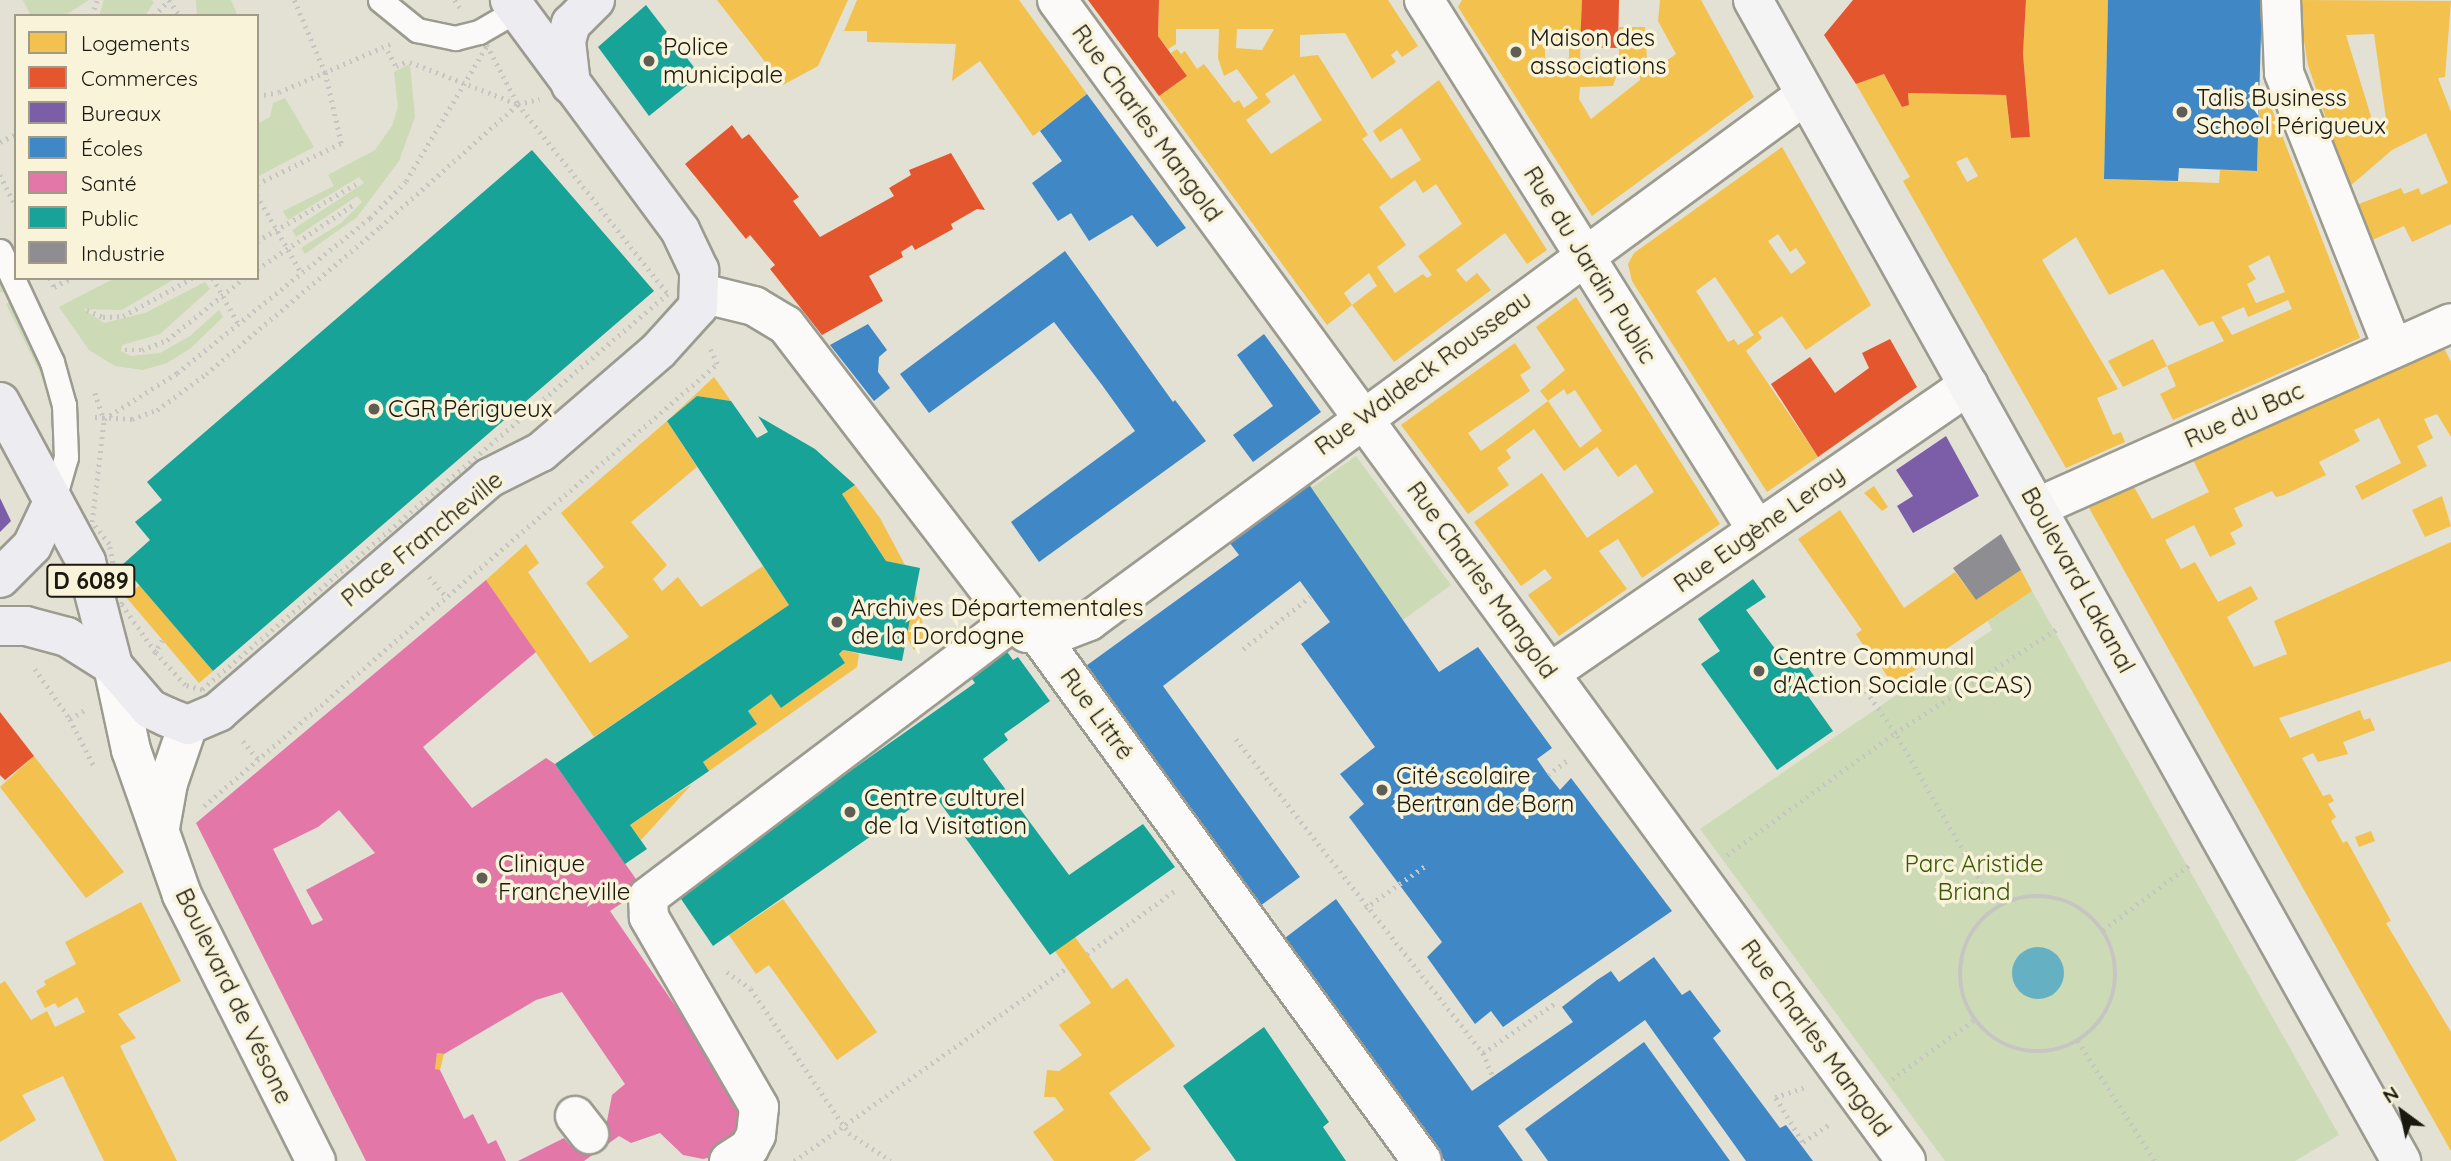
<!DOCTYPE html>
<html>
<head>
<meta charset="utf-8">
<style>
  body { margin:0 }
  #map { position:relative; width:2451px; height:1161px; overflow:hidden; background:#e3e1d3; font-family:Quicksand,sans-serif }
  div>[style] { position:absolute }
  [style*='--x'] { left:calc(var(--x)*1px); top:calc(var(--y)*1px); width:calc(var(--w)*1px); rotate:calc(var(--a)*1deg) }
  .green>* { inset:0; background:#ccdab5 }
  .water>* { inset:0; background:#66b0c4 }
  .round { border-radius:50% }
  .homes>* { inset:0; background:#f2c14e }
  .shops>* { inset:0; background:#e4572e }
  .offices>* { inset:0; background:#7b5ea7 }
  .schools>* { inset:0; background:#3f88c5 }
  .health>* { inset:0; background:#e377a8 }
  .public>* { inset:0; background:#17a398 }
  .industry>* { inset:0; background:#8d8d92 }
  .path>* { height:4.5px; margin-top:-2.25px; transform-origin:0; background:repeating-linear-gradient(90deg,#c7c5c1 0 2px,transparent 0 7px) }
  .path>.ring { margin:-2.25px; padding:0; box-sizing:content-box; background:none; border:4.5px solid #c7c5c1; border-radius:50% }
  .roads { filter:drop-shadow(2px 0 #9c9b90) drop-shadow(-2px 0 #9c9b90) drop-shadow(0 2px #9c9b90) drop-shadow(0 -2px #9c9b90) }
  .service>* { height:23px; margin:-11.5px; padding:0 11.5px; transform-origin:11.5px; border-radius:11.5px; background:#fbfaf8 }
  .minor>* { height:38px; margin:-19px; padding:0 19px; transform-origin:19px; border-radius:19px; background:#fbfaf8 }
  .secondary>* { height:38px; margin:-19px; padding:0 19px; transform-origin:19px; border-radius:19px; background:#f4f4f4 }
  .primary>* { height:38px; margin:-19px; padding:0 19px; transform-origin:19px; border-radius:19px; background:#edecf1 }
  .dots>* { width:19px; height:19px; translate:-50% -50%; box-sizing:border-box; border:4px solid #f8f3d9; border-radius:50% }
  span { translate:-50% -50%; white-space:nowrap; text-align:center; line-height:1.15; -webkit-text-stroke:7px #f8f3d9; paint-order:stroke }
  .shield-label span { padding:2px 5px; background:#f8f3d9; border:2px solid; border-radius:5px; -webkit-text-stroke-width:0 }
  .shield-label { font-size:23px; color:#1a180f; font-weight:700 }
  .poi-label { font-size:24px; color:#1a180f }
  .left { translate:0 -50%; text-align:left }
  .street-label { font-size:24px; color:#1a180f }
  .park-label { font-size:24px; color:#3a5805 }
  .legend { position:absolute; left:14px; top:14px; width:245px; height:266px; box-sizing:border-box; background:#f8f3d9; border:2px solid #9f9b88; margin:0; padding:9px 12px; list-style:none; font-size:21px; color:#1a180f }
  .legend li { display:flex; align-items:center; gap:14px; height:35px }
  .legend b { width:35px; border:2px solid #9f9b88 }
  .north { position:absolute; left:2367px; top:1077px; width:70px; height:70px; -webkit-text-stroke:5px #f8f3d9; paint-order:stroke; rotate:327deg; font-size:19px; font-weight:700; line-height:28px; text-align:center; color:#1a180f }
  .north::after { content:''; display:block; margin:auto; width:24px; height:32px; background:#1a180f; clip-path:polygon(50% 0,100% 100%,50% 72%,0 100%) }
</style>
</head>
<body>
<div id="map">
  <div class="green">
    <div style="clip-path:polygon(23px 0,89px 0,64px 16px,31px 16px)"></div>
    <div style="clip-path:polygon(104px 0,151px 0,154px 2px,145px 16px,99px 16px)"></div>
    <div style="clip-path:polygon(196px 0,231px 0,238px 16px,197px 16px)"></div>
    <div style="clip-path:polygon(410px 64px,415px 117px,399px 161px,357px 217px,305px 254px,301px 248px,341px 223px,362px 202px,357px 196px,296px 237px,292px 230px,364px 183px,359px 177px,288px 220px,283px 211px,334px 186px,328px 175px,375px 150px,392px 126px,398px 107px,394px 72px)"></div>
    <div style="clip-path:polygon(285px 98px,314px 147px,257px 177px,257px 124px,270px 117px,273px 103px)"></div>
    <div style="clip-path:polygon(0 267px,40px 353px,48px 389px,6px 304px,10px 302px,6px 293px,0 292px)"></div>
    <div style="clip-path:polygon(115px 278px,176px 278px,122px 310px,83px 309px,104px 323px,145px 313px,205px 282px,210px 289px,160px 334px,122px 345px,121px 351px,131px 356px,160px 353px,190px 336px,219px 310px,223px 317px,191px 348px,167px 363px,143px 370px,115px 366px,89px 350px,59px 307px)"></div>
    <div style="clip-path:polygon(1356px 456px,1451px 585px,1403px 620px,1308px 483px,1313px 487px)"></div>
    <div style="clip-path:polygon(2032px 591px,2339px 1135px,2295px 1161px,1945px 1161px,1700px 829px,1992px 630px,1988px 621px)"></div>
  </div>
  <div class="water">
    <div class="round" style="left:2012px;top:947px;width:52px;height:52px"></div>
  </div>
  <div class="homes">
    <div style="clip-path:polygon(717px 0,848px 0,818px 66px,783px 85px)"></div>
    <div style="clip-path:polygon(857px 0,1019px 0,1087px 94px,1033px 136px,980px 61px,952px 81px,956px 44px,867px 42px,867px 31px,844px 31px)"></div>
    <div style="clip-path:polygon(evenodd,1159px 0,1388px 0,1418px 46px,1402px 57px,1397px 50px,1391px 55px,1396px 62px,1372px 79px,1345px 33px,1300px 35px,1300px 57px,1318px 55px,1368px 135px,1362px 139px,1391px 179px,1421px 160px,1401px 128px,1380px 142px,1373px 131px,1439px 80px,1547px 250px,1527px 264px,1505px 233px,1456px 270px,1466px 282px,1477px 273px,1491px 290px,1394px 362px,1352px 305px,1377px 286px,1369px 273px,1344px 293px,1352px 305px,1327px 325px,1159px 96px,1187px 76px,1171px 53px,1177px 49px,1181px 54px,1185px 51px,1197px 69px,1204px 64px,1234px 103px,1239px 100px,1244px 108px,1258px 98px,1237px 69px,1224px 76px,1218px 58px,1219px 29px,1176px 29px,1176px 44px,1168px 49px,1158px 36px,1159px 0,1237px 29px,1274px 29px,1262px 50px,1236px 48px,1237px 29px,1159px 0,1294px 74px,1322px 120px,1271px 154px,1246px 120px,1271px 102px,1265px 94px,1294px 74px,1159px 0,1415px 180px,1423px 193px,1436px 184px,1462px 224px,1418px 256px,1432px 275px,1427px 278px,1423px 274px,1395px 293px,1377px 267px,1406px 245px,1379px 207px,1415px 180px)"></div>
    <div style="clip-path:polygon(evenodd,1462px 0,1582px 0,1580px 62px,1619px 68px,1619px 27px,1645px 27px,1647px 61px,1658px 67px,1676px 54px,1658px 21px,1660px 0,1701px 0,1754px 97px,1592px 216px,1458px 7px,1462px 0,1545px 45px,1569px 46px,1569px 67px,1545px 66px,1545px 45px,1462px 0,1619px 68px,1639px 68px,1640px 80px,1591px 119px,1579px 99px,1580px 87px,1613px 86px,1619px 68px)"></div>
    <div style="clip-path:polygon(evenodd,2026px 0,2108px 0,2104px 179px,2219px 183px,2220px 170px,2257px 171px,2260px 86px,2263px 86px,2360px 338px,2173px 420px,2160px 394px,2176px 386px,2167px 366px,2224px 341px,2213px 321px,2199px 326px,2163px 269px,2109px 295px,2076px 237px,2042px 260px,2118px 389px,2097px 398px,2113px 435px,2121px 432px,2125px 442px,2066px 468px,1903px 181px,1910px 177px,1856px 84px,1884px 74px,1902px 107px,1909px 105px,1908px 93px,2006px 95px,2011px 138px,2030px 137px,2023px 54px,2026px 0,1967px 157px,1978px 176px,1967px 182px,1956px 162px,1967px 157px,2026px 0,2269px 255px,2285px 292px,2256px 303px,2247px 284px,2256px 279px,2248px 266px,2269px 255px,2026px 0,2288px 300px,2292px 309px,2232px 335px,2221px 317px,2244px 307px,2248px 317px,2288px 300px)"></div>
    <div style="clip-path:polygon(evenodd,2297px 0,2451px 1px,2445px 77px,2438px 78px,2451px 112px,2451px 224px,2412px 242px,2404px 226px,2370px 241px,2356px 205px,2401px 188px,2404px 194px,2419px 188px,2421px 195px,2448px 183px,2426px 133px,2392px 150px,2349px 187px,2308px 65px,2297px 0,2374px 34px,2386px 119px,2373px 123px,2346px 35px,2374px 34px)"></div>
    <div style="clip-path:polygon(evenodd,1782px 147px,1871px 305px,1806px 350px,1782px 316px,1758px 332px,1762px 338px,1746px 351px,1818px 457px,1767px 492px,1632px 281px,1628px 264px,1634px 253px,1782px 147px,1778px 234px,1790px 252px,1796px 248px,1806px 263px,1791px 274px,1768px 241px,1778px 234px,1782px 147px,1715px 277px,1754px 335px,1738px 345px,1734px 339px,1728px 342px,1696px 291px,1715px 277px)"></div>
    <div style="clip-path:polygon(evenodd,1576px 297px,1720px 524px,1642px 578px,1618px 539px,1599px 551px,1627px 589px,1559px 636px,1528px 595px,1552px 578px,1545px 569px,1521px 586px,1474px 522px,1542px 473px,1587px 538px,1654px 492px,1636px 464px,1618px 477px,1597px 447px,1564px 471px,1534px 429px,1506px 450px,1511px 458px,1497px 468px,1509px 485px,1468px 514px,1401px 425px,1515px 343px,1531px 368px,1520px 375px,1530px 391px,1468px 433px,1481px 451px,1494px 442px,1548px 401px,1540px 391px,1565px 370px,1536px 327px,1576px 297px,1564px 389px,1567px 395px,1575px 390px,1602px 431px,1580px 448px,1548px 401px,1564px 389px)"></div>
    <div style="clip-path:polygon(2153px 339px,2167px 366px,2123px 387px,2108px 361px)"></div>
    <div style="clip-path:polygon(2444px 348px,2451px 362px,2451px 437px,2437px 414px,2424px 419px,2433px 438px,2417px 446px,2427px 466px,2362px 500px,2355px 486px,2401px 463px,2379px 418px,2354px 430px,2360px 441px,2319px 462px,2326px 475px,2284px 495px,2276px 497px,2272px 491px,2234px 508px,2243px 526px,2230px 533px,2236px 544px,2210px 557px,2194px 525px,2165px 540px,2181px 569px,2195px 562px,2218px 602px,2251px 586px,2258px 599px,2227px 617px,2254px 667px,2287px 654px,2274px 621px,2451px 542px,2451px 661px,2279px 718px,2290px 738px,2360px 710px,2364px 720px,2370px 718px,2375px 730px,2343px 742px,2348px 754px,2318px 762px,2313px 753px,2302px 758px,2323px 796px,2330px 794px,2334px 801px,2328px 804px,2336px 817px,2331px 821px,2343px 843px,2347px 841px,2391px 921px,2386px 923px,2451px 1032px,2451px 1151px,2089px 508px,2134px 487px,2152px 519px,2209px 492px,2193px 460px)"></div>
    <div style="clip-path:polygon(714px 377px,731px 401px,697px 396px,667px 421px)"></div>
    <div style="clip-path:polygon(667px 421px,697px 467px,631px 522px,667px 565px,653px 579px,662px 591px,678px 577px,701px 607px,763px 566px,789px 605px,594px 737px,486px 580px,526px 544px,539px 563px,528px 572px,590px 663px,629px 637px,586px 583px,604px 567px,561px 513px)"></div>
    <div style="clip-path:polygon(855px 485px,880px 518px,905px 565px,886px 561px,842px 494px)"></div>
    <div style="clip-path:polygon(1874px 486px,1888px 507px,1882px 511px,1864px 493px)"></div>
    <div style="clip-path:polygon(2442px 496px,2451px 526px,2425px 537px,2412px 510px)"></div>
    <div style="clip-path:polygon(1840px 510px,1904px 608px,1955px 572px,1976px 600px,2021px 570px,2032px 591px,1893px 685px,1880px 665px,1877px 667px,1856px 634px,1862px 630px,1798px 539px)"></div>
    <div style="clip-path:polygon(140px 585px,213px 671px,199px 683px,126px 597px)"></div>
    <div style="clip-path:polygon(915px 591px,924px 629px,924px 643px,914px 650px,907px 638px)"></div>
    <div style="clip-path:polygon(843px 650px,859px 654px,857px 667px,709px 771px,703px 762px,757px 724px,748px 711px,771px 694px,781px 708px,845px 663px,839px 654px)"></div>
    <div style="clip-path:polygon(34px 756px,124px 872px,86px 898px,0 787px)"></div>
    <div style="clip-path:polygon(692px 784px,641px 840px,630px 825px)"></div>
    <div style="clip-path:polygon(2371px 831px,2375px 841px,2359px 847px,2355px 837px)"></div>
    <div style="clip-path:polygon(783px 899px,877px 1032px,837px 1060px,769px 965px,756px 974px,729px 935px)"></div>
    <div style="clip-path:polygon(141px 902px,181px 981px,118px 1014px,136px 1038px,120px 1046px,177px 1161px,104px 1161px,63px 1076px,22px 1095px,36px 1120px,0 1142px,0 984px,5px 981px,31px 1020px,47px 1011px,55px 1027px,85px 1012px,77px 997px,58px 1008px,55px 1003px,45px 1008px,36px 991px,46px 985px,44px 981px,76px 964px,65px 942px)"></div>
    <div style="clip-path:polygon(1075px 937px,1112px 989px,1127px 978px,1175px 1046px,1109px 1093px,1151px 1149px,1134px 1161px,1054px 1161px,1033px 1132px,1064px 1110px,1055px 1097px,1044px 1097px,1047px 1070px,1059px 1071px,1082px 1055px,1059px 1025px,1091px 1003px,1055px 951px)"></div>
    <div style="clip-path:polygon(437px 1053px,444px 1054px,440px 1070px,435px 1069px)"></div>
  </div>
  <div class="shops">
    <div style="clip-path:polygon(1088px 0,1159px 0,1158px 36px,1187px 76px,1159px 96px)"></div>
    <div style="clip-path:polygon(1582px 0,1619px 0,1618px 48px,1580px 47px)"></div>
    <div style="clip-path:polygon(1853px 0,2026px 0,2023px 54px,2030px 137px,2011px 138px,2006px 95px,1908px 93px,1909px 105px,1902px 107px,1884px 74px,1856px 84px,1824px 35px)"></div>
    <div style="clip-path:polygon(732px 125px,742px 139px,749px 134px,799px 197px,793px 201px,820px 237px,894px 196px,889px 188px,911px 175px,909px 170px,951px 153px,985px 210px,977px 209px,951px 224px,953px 229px,915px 250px,912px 245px,901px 252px,903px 257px,869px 276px,883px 301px,822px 335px,770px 269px,775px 265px,750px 235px,746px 239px,685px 164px)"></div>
    <div style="clip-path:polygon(1890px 339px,1917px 387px,1818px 457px,1771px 384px,1810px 357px,1835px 393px,1869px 368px,1862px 353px)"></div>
    <div style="clip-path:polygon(0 712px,34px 756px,5px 780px,0 775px)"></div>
  </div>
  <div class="offices">
    <div style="clip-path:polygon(1946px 436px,1979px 496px,1913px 533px,1897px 506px,1913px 496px,1896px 470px)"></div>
    <div style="clip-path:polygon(0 498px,11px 521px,0 532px)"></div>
  </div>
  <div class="schools">
    <div style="clip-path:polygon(2108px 0,2262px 0,2257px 171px,2179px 168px,2178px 181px,2104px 179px)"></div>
    <div style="clip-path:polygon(1087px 94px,1186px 228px,1157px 247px,1132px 215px,1089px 241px,1071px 213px,1058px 221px,1032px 183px,1062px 161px,1040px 131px)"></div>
    <div style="clip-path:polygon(1065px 251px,1173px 402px,1175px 400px,1206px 441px,1039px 562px,1011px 522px,1135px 431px,1102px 385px,1054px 322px,929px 413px,900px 374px)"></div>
    <div style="clip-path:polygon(868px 324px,887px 350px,879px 357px,878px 372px,890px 388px,874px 401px,830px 345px)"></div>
    <div style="clip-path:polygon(1264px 334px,1321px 412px,1253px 462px,1233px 435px,1273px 406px,1237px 355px)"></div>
    <div style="clip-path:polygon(1308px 483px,1439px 672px,1478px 647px,1552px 748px,1537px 759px,1548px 775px,1560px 790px,1571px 778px,1672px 911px,1503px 1027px,1491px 1011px,1475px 1024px,1427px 957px,1442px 942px,1349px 817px,1364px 804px,1340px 774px,1375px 747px,1301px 644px,1330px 622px,1300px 581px,1163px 686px,1300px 877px,1256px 909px,1079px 671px,1239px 555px,1226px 538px)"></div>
    <div style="clip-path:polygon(1336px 899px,1472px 1091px,1573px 1022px,1562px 1007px,1597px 980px,1611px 971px,1619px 982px,1654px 957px,1682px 995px,1690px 990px,1721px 1031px,1713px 1038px,1780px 1128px,1786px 1125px,1813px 1161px,1746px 1161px,1645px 1020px,1498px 1126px,1523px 1161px,1445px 1161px,1285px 938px)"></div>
    <div style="clip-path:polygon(1644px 1042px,1730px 1161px,1548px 1161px,1525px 1129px)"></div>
  </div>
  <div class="health">
    <div style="clip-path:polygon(evenodd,486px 580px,536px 652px,423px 747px,472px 808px,546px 758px,555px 764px,643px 889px,610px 911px,727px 1081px,743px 1112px,736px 1142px,716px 1156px,703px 1159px,683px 1155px,660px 1133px,631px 1143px,619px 1136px,584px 1161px,518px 1161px,564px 1138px,570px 1145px,607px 1121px,612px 1095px,625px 1084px,562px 992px,536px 1000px,444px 1054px,437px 1053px,435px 1069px,440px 1070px,464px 1119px,473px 1114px,488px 1144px,496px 1140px,506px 1161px,366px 1161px,196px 823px,486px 580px,339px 810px,375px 853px,306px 890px,323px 920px,312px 925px,273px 849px,318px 827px,339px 810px)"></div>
  </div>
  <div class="public">
    <div style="clip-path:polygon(646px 5px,700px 75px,649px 116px,598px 47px)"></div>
    <div style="clip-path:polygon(532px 150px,654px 291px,213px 671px,122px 565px,150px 540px,135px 522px,162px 500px,147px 482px)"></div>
    <div style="clip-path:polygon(697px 396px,731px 401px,757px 438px,768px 432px,758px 416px,815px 449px,855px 485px,842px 494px,886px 561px,920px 568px,902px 661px,843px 650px,839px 654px,845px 663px,781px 708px,771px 694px,748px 711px,757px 724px,703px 762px,709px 771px,630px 825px,647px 849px,625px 864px,555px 764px,789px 605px,667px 421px)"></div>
    <div style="clip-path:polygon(1753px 579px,1766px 597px,1746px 610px,1785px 662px,1798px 653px,1816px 679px,1803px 689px,1833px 731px,1777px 770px,1701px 664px,1720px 651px,1698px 619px)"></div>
    <div style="clip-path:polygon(1005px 649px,1013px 660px,1018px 657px,1050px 701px,1004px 734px,1008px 740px,983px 759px,1069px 875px,1143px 824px,1175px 867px,1050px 955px,933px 793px,713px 946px,677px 893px,975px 683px,969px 675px)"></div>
    <div style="clip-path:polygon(1264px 1027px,1329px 1122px,1323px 1127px,1346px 1161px,1236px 1161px,1183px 1086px)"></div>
  </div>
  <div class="industry">
    <div style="clip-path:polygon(2001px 534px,2021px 570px,1976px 600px,1953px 568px)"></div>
  </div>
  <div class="path">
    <div style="--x:169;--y:0;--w:19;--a:55"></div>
    <div style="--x:455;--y:0;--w:9;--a:58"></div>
    <div style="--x:92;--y:16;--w:17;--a:-73"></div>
    <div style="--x:154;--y:16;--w:22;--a:-47"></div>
    <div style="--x:487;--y:45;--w:67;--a:62.3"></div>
    <div style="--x:518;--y:104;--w:242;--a:51.7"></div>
    <div style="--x:668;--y:294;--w:612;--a:139.64"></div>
    <div style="--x:202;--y:690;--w:18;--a:-164"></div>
    <div style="--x:185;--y:685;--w:45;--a:-132.3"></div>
    <div style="--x:155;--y:652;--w:59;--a:-125.3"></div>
    <div style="--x:121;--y:604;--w:61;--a:-101.3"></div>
    <div style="--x:109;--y:544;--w:28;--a:-128"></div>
    <div style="--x:92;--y:522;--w:104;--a:-83.4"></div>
    <div style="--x:104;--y:419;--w:86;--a:-32.2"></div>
    <div style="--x:177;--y:373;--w:248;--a:-38.8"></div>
    <div style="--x:370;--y:218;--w:52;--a:-45.8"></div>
    <div style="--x:406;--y:181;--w:158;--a:-59.2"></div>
    <div style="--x:388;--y:51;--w:17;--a:62"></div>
    <div style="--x:396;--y:66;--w:12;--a:-24"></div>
    <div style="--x:410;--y:62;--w:116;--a:21.3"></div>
    <div style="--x:257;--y:96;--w:22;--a:-10"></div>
    <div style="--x:279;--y:92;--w:121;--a:-23.4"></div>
    <div style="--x:0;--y:142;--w:18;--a:-27"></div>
    <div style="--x:0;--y:175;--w:36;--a:63"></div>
    <div style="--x:257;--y:184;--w:93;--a:-26"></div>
    <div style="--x:341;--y:143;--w:72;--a:-102.9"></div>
    <div style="--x:325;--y:73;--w:79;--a:-113"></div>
    <div style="--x:257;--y:195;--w:89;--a:60.3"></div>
    <div style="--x:257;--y:241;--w:116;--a:-29.9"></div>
    <div style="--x:257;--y:269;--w:117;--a:-33.8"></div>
    <div style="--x:50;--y:278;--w:10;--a:66"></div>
    <div style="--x:54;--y:287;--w:19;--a:-28"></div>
    <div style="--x:213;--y:278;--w:51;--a:60.9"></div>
    <div style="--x:87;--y:310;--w:17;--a:24"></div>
    <div style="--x:103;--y:317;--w:20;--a:-3"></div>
    <div style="--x:123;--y:316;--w:79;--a:-28.8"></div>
    <div style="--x:125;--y:350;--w:17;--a:0"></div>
    <div style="--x:142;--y:350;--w:27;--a:-22"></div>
    <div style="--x:167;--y:340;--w:99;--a:-38.8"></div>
    <div style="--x:95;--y:393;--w:28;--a:71"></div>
    <div style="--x:95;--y:417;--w:37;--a:3"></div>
    <div style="--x:132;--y:419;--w:27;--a:-20"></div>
    <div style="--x:157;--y:410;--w:61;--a:-36.3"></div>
    <div style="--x:206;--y:374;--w:228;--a:-40.2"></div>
    <div style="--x:380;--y:227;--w:185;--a:-41.7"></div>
    <div style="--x:518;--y:104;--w:22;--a:-13"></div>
    <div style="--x:429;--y:577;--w:27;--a:48"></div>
    <div style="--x:1243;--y:649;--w:85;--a:-37.8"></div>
    <div style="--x:154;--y:654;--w:16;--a:-60"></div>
    <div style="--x:35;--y:669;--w:61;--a:55"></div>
    <div style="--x:70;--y:719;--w:53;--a:62.9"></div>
    <div style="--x:70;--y:719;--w:17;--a:-31"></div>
    <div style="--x:1236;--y:739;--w:400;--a:51.8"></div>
    <div style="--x:1483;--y:1053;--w:26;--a:67"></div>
    <div style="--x:243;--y:741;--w:23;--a:50"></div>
    <div style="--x:1548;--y:775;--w:24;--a:-38"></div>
    <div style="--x:204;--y:806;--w:677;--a:-40.75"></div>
    <div style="--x:717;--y:364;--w:17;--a:-114"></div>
    <div style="--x:1727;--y:855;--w:208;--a:-36"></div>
    <div style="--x:1895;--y:733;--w:68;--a:-124.9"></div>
    <div class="ring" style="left:1960px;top:896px;width:151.5px;height:151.5px"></div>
    <div style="--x:1365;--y:908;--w:73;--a:-35"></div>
    <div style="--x:1996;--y:908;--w:202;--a:-120"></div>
    <div style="--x:1895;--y:733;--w:196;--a:-32.7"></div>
    <div style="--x:2103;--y:930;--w:111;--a:-37"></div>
    <div style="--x:1087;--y:954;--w:111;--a:-35.8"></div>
    <div style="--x:727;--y:972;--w:29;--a:35"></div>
    <div style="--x:751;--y:989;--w:174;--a:55.8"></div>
    <div style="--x:849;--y:1133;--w:50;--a:33.7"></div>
    <div style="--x:2078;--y:1041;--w:143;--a:57.3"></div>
    <div style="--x:1483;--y:1053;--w:91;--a:-34.7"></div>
    <div style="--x:1892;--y:1079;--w:101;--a:-35.7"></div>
    <div style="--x:1802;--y:1142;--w:52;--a:-121"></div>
    <div style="--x:1775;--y:1097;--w:33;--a:-18"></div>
    <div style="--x:1803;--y:1142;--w:34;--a:-34"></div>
    <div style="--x:794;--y:1161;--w:334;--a:-35.3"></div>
  </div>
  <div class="roads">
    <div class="service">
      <div style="--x:380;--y:0;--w:48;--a:39"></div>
      <div style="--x:417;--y:30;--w:39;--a:12"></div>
      <div style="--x:455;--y:38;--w:25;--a:-14"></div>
      <div style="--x:479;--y:32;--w:44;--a:-30.1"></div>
      <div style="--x:0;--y:251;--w:123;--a:64.9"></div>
      <div style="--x:52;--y:362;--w:45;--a:74.4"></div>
      <div style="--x:64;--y:405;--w:52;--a:87.8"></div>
      <div style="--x:66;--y:457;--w:47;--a:106.1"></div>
    </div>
    <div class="minor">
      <div style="--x:1057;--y:0;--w:1438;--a:53.82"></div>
      <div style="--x:1424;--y:0;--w:626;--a:57.86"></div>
      <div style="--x:2281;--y:0;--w:73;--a:87.6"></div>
      <div style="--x:2284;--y:73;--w:296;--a:68.4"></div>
      <div style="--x:701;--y:293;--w:55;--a:13.8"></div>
      <div style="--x:754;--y:306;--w:37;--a:31"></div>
      <div style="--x:786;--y:325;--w:373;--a:52.5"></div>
      <div style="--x:1013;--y:621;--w:18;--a:41"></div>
      <div style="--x:1027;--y:633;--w:26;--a:4"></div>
      <div style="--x:1053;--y:635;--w:39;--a:-21"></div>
      <div style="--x:1089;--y:621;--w:887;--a:-36.29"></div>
      <div style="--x:2038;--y:507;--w:452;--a:-24"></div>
      <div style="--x:1037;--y:633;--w:653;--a:53.9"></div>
      <div style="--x:113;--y:666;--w:86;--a:77.9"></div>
      <div style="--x:131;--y:750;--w:154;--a:70.6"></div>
      <div style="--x:182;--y:895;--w:298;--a:63.3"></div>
      <div style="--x:1550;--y:673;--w:508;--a:-34.5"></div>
      <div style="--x:160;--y:828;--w:46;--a:-79.9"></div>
      <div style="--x:168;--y:783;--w:61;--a:-71"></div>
      <div style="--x:575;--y:1116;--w:23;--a:52"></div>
      <div style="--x:729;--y:1161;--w:24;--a:-33"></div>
      <div style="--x:749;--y:1148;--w:15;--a:-62"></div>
      <div style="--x:756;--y:1135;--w:28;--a:-84"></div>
      <div style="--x:759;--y:1107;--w:220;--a:-120.1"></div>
      <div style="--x:649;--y:917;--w:20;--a:-93"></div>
      <div style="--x:648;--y:897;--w:458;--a:-37.1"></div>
    </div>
    <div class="secondary">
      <div style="--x:1753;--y:0;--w:1330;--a:60.83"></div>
    </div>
    <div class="primary">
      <div style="--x:571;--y:85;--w:44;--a:-96.5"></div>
      <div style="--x:566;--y:41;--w:18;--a:-74"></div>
      <div style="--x:571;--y:24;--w:34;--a:-45"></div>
      <div style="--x:0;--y:402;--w:182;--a:61.7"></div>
      <div style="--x:86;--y:562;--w:107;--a:75.4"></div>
      <div style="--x:113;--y:666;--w:57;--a:49.3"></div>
      <div style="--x:150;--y:709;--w:19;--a:25"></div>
      <div style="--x:167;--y:717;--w:22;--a:21"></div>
      <div style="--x:188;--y:725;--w:33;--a:-23"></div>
      <div style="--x:218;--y:712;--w:358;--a:-40.8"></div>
      <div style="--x:489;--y:478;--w:58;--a:-26.6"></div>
      <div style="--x:541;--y:452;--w:156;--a:-40.8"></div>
      <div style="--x:659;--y:350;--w:58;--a:-47.8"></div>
      <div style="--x:698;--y:307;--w:37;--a:-88"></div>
      <div style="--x:699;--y:270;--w:44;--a:-115.4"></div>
      <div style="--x:680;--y:230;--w:286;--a:-126.5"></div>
      <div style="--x:0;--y:578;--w:45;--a:-45"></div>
      <div style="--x:32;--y:546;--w:49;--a:-64.5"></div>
      <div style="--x:0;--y:626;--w:26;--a:0"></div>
      <div style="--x:26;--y:626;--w:42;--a:15"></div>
      <div style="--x:67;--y:637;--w:54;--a:32.2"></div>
    </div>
  </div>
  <div class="dots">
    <div style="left:1516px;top:52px;background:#605e54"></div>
    <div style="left:649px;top:61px;background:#605e54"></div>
    <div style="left:2182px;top:112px;background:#605e54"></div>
    <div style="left:374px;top:409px;background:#605e54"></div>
    <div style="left:837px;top:622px;background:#605e54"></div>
    <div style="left:1759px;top:671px;background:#605e54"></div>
    <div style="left:1382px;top:790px;background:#605e54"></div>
    <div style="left:850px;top:812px;background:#605e54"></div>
    <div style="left:482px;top:878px;background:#605e54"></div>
  </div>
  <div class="shield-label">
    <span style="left:91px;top:581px">D 6089</span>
  </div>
  <div class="poi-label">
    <span class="left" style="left:1530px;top:52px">Maison des<br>associations</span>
    <span class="left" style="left:663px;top:61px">Police<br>municipale</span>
    <span class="left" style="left:2196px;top:112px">Talis Business<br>School Périgueux</span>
    <span class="left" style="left:388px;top:409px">CGR Périgueux</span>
    <span class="left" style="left:851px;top:622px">Archives Départementales<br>de la Dordogne</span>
    <span class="left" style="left:1773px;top:671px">Centre Communal<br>d'Action Sociale (CCAS)</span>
    <span class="left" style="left:1396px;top:790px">Cité scolaire<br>Bertran de Born</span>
    <span class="left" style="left:864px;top:812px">Centre culturel<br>de la Visitation</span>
    <span class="left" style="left:498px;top:878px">Clinique<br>Francheville</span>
  </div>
  <div class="street-label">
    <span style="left:1147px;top:123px;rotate:54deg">Rue Charles Mangold</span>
    <span style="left:1590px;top:265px;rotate:58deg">Rue du Jardin Public</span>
    <span style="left:1423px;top:373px;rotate:-36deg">Rue Waldeck Rousseau</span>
    <span style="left:2244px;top:415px;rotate:-24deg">Rue du Bac</span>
    <span style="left:1759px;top:529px;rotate:-35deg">Rue Eugène Leroy</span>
    <span style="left:422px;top:539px;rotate:-39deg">Place Francheville</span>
    <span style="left:1482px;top:580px;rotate:54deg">Rue Charles Mangold</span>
    <span style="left:2078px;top:580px;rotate:61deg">Boulevard Lakanal</span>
    <span style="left:1097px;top:714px;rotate:54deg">Rue Littré</span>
    <span style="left:234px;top:996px;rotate:64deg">Boulevard de Vésone</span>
    <span style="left:1816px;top:1038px;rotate:54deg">Rue Charles Mangold</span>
  </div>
  <div class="park-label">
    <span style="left:1974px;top:878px">Parc Aristide<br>Briand</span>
  </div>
  <ul class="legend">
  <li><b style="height:19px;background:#f2c14e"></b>Logements</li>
  <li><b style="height:19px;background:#e4572e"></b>Commerces</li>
  <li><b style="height:19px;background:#7b5ea7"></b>Bureaux</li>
  <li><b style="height:19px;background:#3f88c5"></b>Écoles</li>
  <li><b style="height:19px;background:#e377a8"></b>Santé</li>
  <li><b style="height:19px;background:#17a398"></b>Public</li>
  <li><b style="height:19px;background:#8d8d92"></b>Industrie</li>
  </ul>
  <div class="north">N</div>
</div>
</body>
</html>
